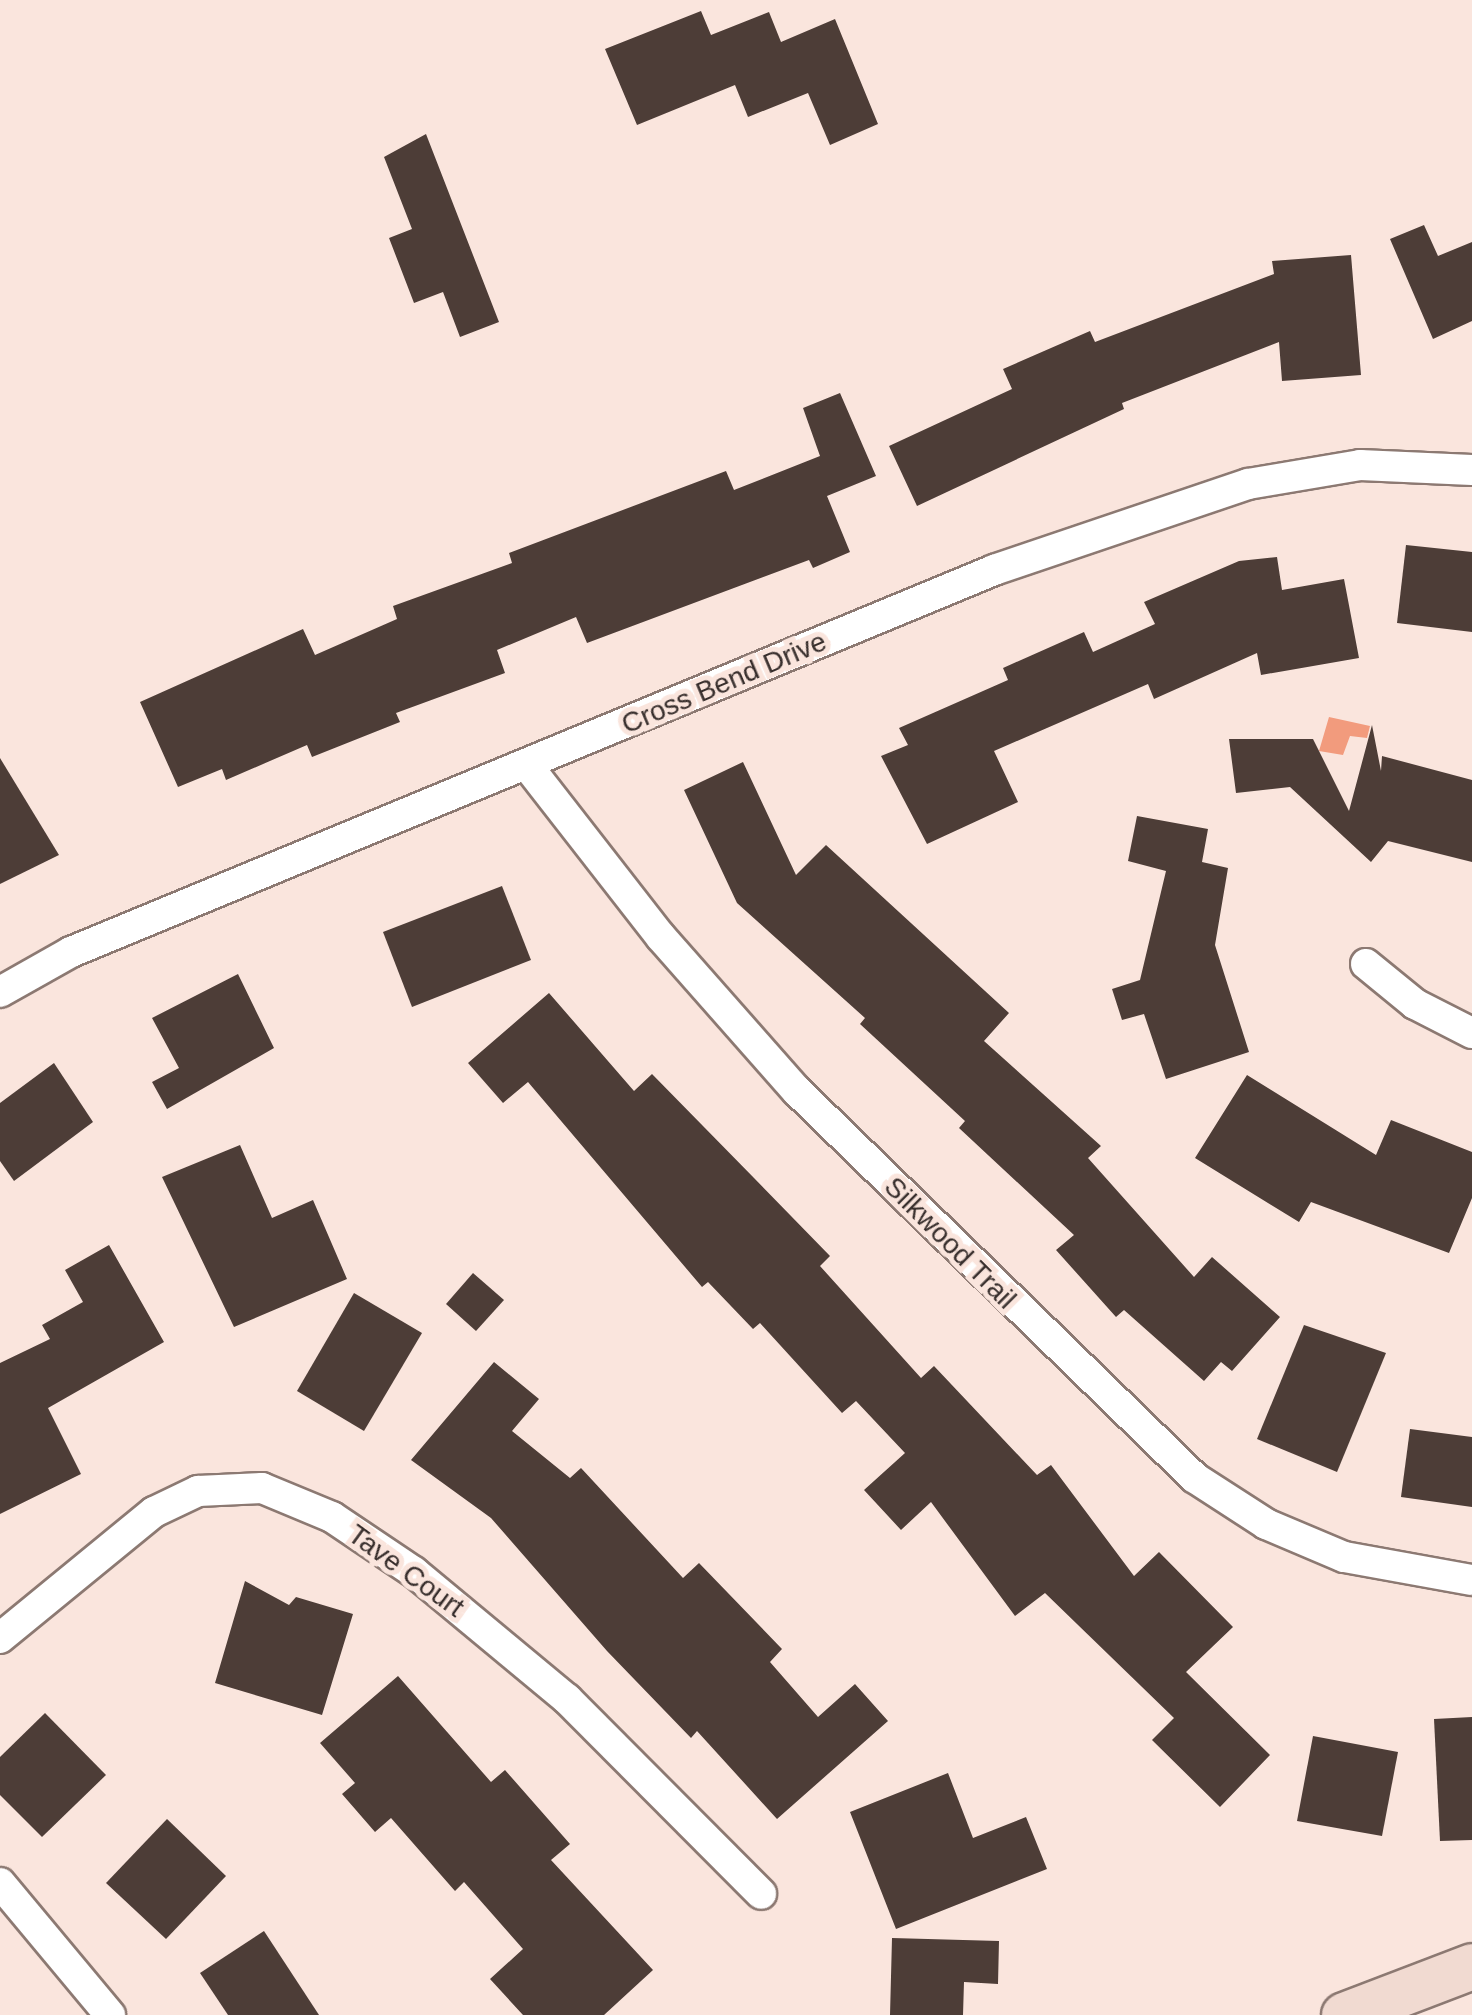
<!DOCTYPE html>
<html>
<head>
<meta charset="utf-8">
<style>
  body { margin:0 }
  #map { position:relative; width:1472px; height:2015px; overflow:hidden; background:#fae5dd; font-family:Helvetica,sans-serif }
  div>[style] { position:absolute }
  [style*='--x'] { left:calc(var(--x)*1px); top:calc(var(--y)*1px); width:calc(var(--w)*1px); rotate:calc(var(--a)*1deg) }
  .water>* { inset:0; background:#f29b7d }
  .building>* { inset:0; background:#4d3d37 }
  .roads { filter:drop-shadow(2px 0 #8c7972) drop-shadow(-2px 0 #8c7972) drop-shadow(0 2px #8c7972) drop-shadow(0 -2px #8c7972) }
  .street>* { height:30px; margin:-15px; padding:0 15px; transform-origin:15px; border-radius:15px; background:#fff }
  .secondary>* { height:45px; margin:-22.5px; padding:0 22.5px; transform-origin:22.5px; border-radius:22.5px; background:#f1dad1 }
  span { translate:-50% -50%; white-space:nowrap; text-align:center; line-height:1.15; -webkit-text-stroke:10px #fae5dd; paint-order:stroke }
  .street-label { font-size:28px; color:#372e2c }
</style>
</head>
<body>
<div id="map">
  <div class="water">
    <div style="clip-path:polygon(1329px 717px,1370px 726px,1367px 738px,1350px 736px,1343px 755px,1319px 751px)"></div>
  </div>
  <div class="building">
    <div style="clip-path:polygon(701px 11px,711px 35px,769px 12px,781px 42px,835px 19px,878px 124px,830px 145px,808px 93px,748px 117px,735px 85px,637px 125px,605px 49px)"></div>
    <div style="clip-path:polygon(426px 134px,499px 322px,460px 337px,443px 292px,414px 303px,389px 238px,412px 229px,384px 157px)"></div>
    <div style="clip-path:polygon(1424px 225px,1438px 256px,1472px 242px,1472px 321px,1433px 339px,1390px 239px)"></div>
    <div style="clip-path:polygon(1351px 255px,1361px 375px,1282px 381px,1279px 342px,1122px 403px,1124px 409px,917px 506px,889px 446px,1012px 389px,1003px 369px,1090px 331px,1095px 342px,1274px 274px,1272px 261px)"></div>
    <div style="clip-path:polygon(840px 393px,876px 476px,827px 496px,850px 552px,813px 568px,809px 560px,587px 643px,576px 617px,497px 650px,505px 673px,396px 713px,400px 722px,312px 757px,307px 745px,226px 780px,222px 769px,178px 787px,140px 702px,303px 629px,315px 655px,397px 619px,393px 606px,512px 563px,509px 553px,726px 471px,734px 490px,820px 456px,803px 408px)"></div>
    <div style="clip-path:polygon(1406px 545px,1472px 552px,1472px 632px,1397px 623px)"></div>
    <div style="clip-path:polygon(1277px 557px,1282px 590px,1344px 579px,1359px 658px,1261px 675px,1257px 653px,1154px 699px,1148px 684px,994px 751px,1018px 802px,927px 844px,881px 756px,908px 745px,899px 728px,1008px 680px,1003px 668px,1084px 632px,1093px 652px,1155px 624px,1144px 602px,1239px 561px)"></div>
    <div style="clip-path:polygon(1372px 725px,1381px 771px,1382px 756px,1472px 780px,1472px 862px,1388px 841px,1371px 862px,1290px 787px,1236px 793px,1229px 739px,1313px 739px,1349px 811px)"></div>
    <div style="clip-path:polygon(0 758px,59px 855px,0 884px)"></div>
    <div style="clip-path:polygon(743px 762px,796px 875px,826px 845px,1009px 1013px,984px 1041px,1101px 1146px,1088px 1158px,1194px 1277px,1212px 1257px,1280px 1317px,1232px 1371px,1221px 1362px,1204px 1381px,1124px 1310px,1116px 1317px,1056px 1250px,1074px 1235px,959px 1128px,965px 1121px,860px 1024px,865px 1018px,737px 903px,684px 790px)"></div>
    <div style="clip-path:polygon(1137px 816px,1208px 829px,1202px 862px,1228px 868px,1215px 945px,1249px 1052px,1166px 1079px,1144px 1014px,1122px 1020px,1112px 989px,1140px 980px,1166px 871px,1128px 861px)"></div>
    <div style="clip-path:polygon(502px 886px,531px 960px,412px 1007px,383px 932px)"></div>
    <div style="clip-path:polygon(238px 974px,274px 1048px,167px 1109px,152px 1082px,179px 1068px,152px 1018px)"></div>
    <div style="clip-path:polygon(549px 993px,634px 1091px,652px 1074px,754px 1178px,830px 1256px,820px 1266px,921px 1378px,934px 1366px,1037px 1475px,1051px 1465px,1134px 1576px,1159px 1552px,1233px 1627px,1186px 1672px,1270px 1755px,1220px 1807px,1152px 1740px,1174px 1718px,1045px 1593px,1015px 1616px,931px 1502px,901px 1530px,864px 1490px,905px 1453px,856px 1401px,842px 1413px,760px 1323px,753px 1329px,708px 1282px,702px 1287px,528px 1082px,503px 1103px,468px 1063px)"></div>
    <div style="clip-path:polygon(54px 1063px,93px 1122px,14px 1181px,0 1161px,0 1103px)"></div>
    <div style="clip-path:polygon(1247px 1075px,1376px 1155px,1391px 1120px,1472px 1152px,1472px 1198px,1449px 1253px,1311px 1202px,1299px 1222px,1195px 1158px)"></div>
    <div style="clip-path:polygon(240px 1145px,272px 1218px,313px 1200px,347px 1279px,234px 1327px,162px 1177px)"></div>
    <div style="clip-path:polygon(109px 1245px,164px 1342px,48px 1408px,81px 1474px,0 1514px,0 1363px,50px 1339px,42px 1325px,83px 1302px,65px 1270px)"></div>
    <div style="clip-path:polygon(473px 1273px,504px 1300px,476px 1331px,446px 1304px)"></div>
    <div style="clip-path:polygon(354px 1293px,422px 1333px,364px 1431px,297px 1391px)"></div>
    <div style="clip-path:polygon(1304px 1325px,1386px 1353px,1337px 1472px,1257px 1439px)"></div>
    <div style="clip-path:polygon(494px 1362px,539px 1399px,512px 1431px,570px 1478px,581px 1468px,683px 1578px,699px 1563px,782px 1649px,770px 1662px,818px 1717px,855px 1684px,888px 1721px,777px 1819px,697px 1731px,691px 1738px,607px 1651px,491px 1518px,411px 1460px)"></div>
    <div style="clip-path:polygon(1410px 1429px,1472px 1437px,1472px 1507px,1401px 1497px)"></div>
    <div style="clip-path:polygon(245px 1581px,289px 1605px,296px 1597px,353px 1614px,322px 1715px,215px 1683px)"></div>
    <div style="clip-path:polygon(398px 1676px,491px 1782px,505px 1770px,570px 1844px,551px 1860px,653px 1970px,604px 2015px,523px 2015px,490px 1979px,523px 1949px,464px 1882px,455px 1891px,391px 1818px,375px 1832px,342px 1794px,355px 1783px,320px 1743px)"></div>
    <div style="clip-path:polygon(45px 1713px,106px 1775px,42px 1837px,0 1795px,0 1757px)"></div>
    <div style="clip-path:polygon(1472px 1717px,1472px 1840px,1440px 1841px,1434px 1719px)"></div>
    <div style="clip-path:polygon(1313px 1736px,1398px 1752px,1382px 1836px,1297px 1821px)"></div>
    <div style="clip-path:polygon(948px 1773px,973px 1838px,1026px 1817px,1047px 1869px,896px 1929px,850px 1812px)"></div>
    <div style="clip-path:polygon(167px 1819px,226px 1876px,166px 1939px,106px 1883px)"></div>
    <div style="clip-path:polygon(264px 1931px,319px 2015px,228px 2015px,200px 1973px)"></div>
    <div style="clip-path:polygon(892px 1938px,999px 1941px,998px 1984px,964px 1982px,963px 2015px,890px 2015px)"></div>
  </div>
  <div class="roads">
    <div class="street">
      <div style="--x:527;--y:765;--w:218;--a:52.1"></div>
      <div style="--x:661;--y:937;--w:205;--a:48.6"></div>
      <div style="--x:797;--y:1091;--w:555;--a:44.2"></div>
      <div style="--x:1195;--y:1478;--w:85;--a:32.9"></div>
      <div style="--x:1266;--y:1524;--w:85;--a:22.9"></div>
      <div style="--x:1344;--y:1557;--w:130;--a:10.2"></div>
      <div style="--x:1366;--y:964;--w:63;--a:39.2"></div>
      <div style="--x:1415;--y:1004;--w:64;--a:27"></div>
      <div style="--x:0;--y:992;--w:81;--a:-29.4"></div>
      <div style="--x:71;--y:952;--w:999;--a:-22.48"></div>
      <div style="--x:994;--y:570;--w:268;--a:-18.7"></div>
      <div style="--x:1248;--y:484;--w:114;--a:-9.6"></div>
      <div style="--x:1360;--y:465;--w:112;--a:2.6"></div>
      <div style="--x:0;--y:1638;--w:199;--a:-39.3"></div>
      <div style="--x:154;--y:1512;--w:49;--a:-25.5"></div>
      <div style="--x:198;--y:1491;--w:64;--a:-2.7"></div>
      <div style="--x:262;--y:1488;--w:76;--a:22.5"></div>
      <div style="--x:332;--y:1517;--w:99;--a:33.9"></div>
      <div style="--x:414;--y:1572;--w:199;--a:39.7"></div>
      <div style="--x:567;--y:1699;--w:275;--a:45.1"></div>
      <div style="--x:0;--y:1883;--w:172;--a:50.2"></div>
    </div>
    <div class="secondary">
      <div style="--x:1344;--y:2015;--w:137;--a:-20.9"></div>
    </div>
  </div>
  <div class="street-label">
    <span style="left:724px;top:683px;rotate:-23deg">Cross Bend Drive</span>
    <span style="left:950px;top:1243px;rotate:45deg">Silkwood Trail</span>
    <span style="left:406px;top:1571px;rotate:36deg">Tave Court</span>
  </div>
</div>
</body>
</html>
